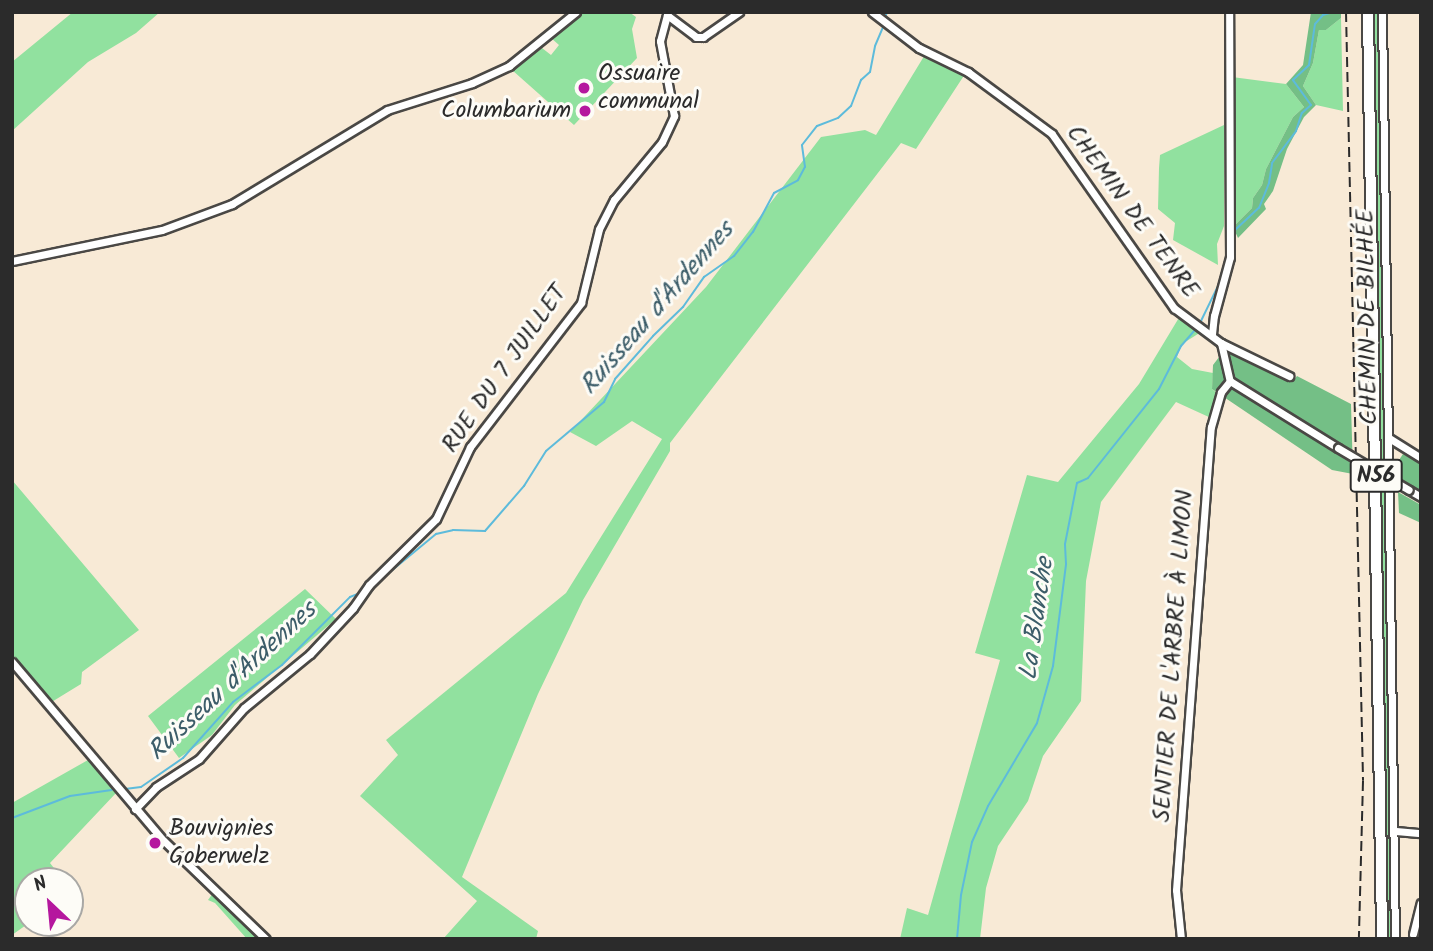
<!DOCTYPE html>
<html>
<head>
<meta charset="utf-8">
<style>
  body { margin:0 }
  #map { position:relative; width:1433px; height:951px; overflow:hidden; background:#f8ead6; font-family:Kalam,sans-serif }
  div>[style] { position:absolute }
  [style*='--x'] { left:calc(var(--x)*1px); top:calc(var(--y)*1px); width:calc(var(--w)*1px); rotate:calc(var(--a)*1deg) }
  .green>* { inset:0; background:#91e19f }
  .forest>* { inset:0; background:#74bf86 }
  .stream>* { height:2px; margin:-1px; padding:0 1px; transform-origin:1px; border-radius:1px; background:#5dbbdb }
  .roads { filter:drop-shadow(2px 0 #4a4845) drop-shadow(-2px 0 #4a4845) drop-shadow(0 2px #4a4845) drop-shadow(0 -2px #4a4845) }
  .minor>* { height:7px; margin:-3.5px; padding:0 3.5px; transform-origin:3.5px; border-radius:3.5px; background:#fff }
  .highway>* { height:10px; margin:-5px; padding:0 5px; transform-origin:5px; border-radius:5px; background:#fff }
  .rail>* { height:2px; margin-top:-1px; transform-origin:0; background:repeating-linear-gradient(90deg,#2b2b2b 0 10px,transparent 0 15px) }
  .bridges { filter:drop-shadow(2px 0 #4a4845) drop-shadow(-2px 0 #4a4845) drop-shadow(0 2px #4a4845) drop-shadow(0 -2px #4a4845) }
  .minor-bridge>* { height:7px; margin:-3.5px; padding:0 3.5px; transform-origin:3.5px; border-radius:3.5px; background:#fff }
  .dots>* { width:19px; height:19px; translate:-50% -50%; box-sizing:border-box; border:4px solid #fdfcf7; border-radius:50% }
  span { translate:-50% -50%; white-space:nowrap; text-align:center; line-height:1.15; -webkit-text-stroke:6px #fdfcf7; paint-order:stroke }
  .shield-label span { padding:2px 5px; background:#fdfcf7; border:2px solid; border-radius:5px; -webkit-text-stroke-width:0 }
  .shield-label { font-size:23px; color:#2b2b2b; font-weight:700 }
  .poi-label { font-size:24px; color:#2b2b2b }
  .left { translate:0 -50%; text-align:left }
  .right { translate:-100% -50%; text-align:right }
  .street-label { font-size:24px; color:#2b2b2b }
  .water-label { font-size:26px; color:#3c5d69; font-style:italic }
  .frame { position:absolute; inset:0; border:14px solid #2b2b2b; pointer-events:none }
  .north { position:absolute; left:14px; top:867px; width:70px; height:70px; box-sizing:border-box; background:#fdfcf7; border:2px solid #a9a8a5; border-radius:50%; rotate:334deg; font-size:19px; font-weight:700; line-height:28px; text-align:center; color:#2b2b2b }
  .north::after { content:''; display:block; margin:auto; width:24px; height:32px; background:#b5179e; clip-path:polygon(50% 0,100% 100%,50% 72%,0 100%) }
</style>
</head>
<body>
<div id="map">
  <div class="green">
    <div style="clip-path:polygon(73px 12px,160px 12px,136px 33px,88px 62px,12px 131px,12px 62px)"></div>
    <div style="clip-path:polygon(581px 12px,629px 12px,636px 17px,632px 29px,637px 58px,574px 125px,512px 70px,542px 48px,551px 55px,559px 45px,551px 38px)"></div>
    <div style="clip-path:polygon(1374px 12px,1379px 12px,1393px 939px,1388px 939px)"></div>
    <div style="clip-path:polygon(1341px 18px,1343px 111px,1316px 105px,1303px 86px,1313px 63px,1319px 30px,1326px 30px)"></div>
    <div style="clip-path:polygon(926px 53px,965px 74px,916px 149px,901px 143px,670px 443px,670px 451px,583px 600px,538px 694px,462px 877px,538px 931px,536px 939px,443px 939px,477px 901px,360px 796px,398px 755px,386px 740px,566px 593px,662px 439px,632px 421px,596px 446px,570px 432px,706px 287px,821px 137px,865px 130px,876px 135px)"></div>
    <div style="clip-path:polygon(1232px 77px,1286px 84px,1304px 107px,1293px 117px,1266px 169px,1262px 185px,1253px 198px,1252px 208px,1233px 227px)"></div>
    <div style="clip-path:polygon(1224px 125px,1224px 226px,1217px 244px,1218px 265px,1173px 240px,1175px 223px,1158px 209px,1159px 168px,1160px 155px)"></div>
    <div style="clip-path:polygon(1180px 316px,1201px 332px,1182px 344px,1177px 357px,1192px 369px,1213px 373px,1212px 389px,1218px 394px,1211px 418px,1176px 402px,1101px 502px,1086px 581px,1081px 701px,1043px 756px,1028px 801px,998px 846px,986px 888px,980px 939px,900px 939px,907px 908px,928px 915px,1000px 660px,975px 653px,1027px 475px,1058px 482px,1139px 384px)"></div>
    <div style="clip-path:polygon(12px 480px,139px 630px,82px 672px,81px 684px,50px 703px,12px 655px)"></div>
    <div style="clip-path:polygon(305px 589px,336px 619px,235px 705px,212px 735px,179px 758px,148px 716px)"></div>
    <div style="clip-path:polygon(88px 760px,116px 793px,50px 863px,64px 881px,28px 881px,29px 923px,12px 935px,12px 803px)"></div>
    <div style="clip-path:polygon(213px 893px,262px 939px,247px 939px,215px 903px,208px 900px)"></div>
  </div>
  <div class="forest">
    <div style="clip-path:polygon(1311px 12px,1341px 12px,1341px 18px,1326px 30px,1319px 30px,1313px 63px,1303px 86px,1316px 105px,1304px 117px,1287px 149px,1273px 191px,1264px 204px,1266px 209px,1238px 238px,1233px 227px,1252px 208px,1253px 198px,1262px 185px,1266px 169px,1293px 117px,1304px 107px,1286px 84px,1303px 65px)"></div>
    <div style="clip-path:polygon(1226px 348px,1292px 382px,1297px 376px,1351px 404px,1353px 474px,1332px 470px,1212px 389px,1213px 365px)"></div>
    <div style="clip-path:polygon(1403px 454px,1421px 464px,1421px 493px,1398px 480px,1397px 463px)"></div>
    <div style="clip-path:polygon(1398px 492px,1421px 505px,1421px 523px,1399px 513px)"></div>
  </div>
  <div class="stream">
    <div style="--x:886;--y:15;--w:3;--a:-72"></div>
    <div style="--x:1235;--y:230;--w:33;--a:-43"></div>
    <div style="--x:1259;--y:208;--w:27;--a:-68"></div>
    <div style="--x:1269;--y:183;--w:20;--a:-81"></div>
    <div style="--x:1272;--y:163;--w:40;--a:-53"></div>
    <div style="--x:1296;--y:131;--w:19;--a:-72"></div>
    <div style="--x:1302;--y:113;--w:12;--a:-42"></div>
    <div style="--x:1311;--y:105;--w:31;--a:-126"></div>
    <div style="--x:1293;--y:80;--w:22;--a:-43"></div>
    <div style="--x:1309;--y:65;--w:41;--a:-81.7"></div>
    <div style="--x:1315;--y:24;--w:12;--a:-48"></div>
    <div style="--x:1323;--y:15;--w:9;--a:-18"></div>
    <div style="--x:1226;--y:238;--w:9;--a:84"></div>
    <div style="--x:1200;--y:323;--w:41;--a:-64.1"></div>
    <div style="--x:373;--y:586;--w:82;--a:-39.5"></div>
    <div style="--x:436;--y:534;--w:17;--a:-13"></div>
    <div style="--x:453;--y:530;--w:32;--a:2"></div>
    <div style="--x:485;--y:531;--w:60;--a:-49.1"></div>
    <div style="--x:524;--y:486;--w:41;--a:-57.8"></div>
    <div style="--x:546;--y:451;--w:76;--a:-40.2"></div>
    <div style="--x:604;--y:402;--w:25;--a:-64"></div>
    <div style="--x:615;--y:379;--w:57;--a:-48.5"></div>
    <div style="--x:653;--y:336;--w:42;--a:-44"></div>
    <div style="--x:683;--y:307;--w:37;--a:-55"></div>
    <div style="--x:704;--y:277;--w:37;--a:-35"></div>
    <div style="--x:734;--y:256;--w:31;--a:-52"></div>
    <div style="--x:753;--y:232;--w:44;--a:-61.7"></div>
    <div style="--x:774;--y:193;--w:27;--a:-28"></div>
    <div style="--x:798;--y:180;--w:15;--a:-62"></div>
    <div style="--x:805;--y:167;--w:22;--a:-98"></div>
    <div style="--x:802;--y:145;--w:24;--a:-52"></div>
    <div style="--x:817;--y:126;--w:22;--a:-21"></div>
    <div style="--x:838;--y:118;--w:18;--a:-43"></div>
    <div style="--x:851;--y:106;--w:28;--a:-69"></div>
    <div style="--x:861;--y:80;--w:12;--a:-42"></div>
    <div style="--x:870;--y:72;--w:26;--a:-79"></div>
    <div style="--x:875;--y:46;--w:21;--a:-67"></div>
    <div style="--x:125;--y:789;--w:16;--a:-7"></div>
    <div style="--x:141;--y:787;--w:51;--a:-34.6"></div>
    <div style="--x:183;--y:758;--w:75;--a:-48.2"></div>
    <div style="--x:233;--y:702;--w:61;--a:-37.1"></div>
    <div style="--x:282;--y:665;--w:96;--a:-45"></div>
    <div style="--x:350;--y:597;--w:11;--a:-22"></div>
    <div style="--x:12;--y:818;--w:62;--a:-20.8"></div>
    <div style="--x:70;--y:796;--w:42;--a:-8.1"></div>
    <div style="--x:957;--y:939;--w:44;--a:-84.8"></div>
    <div style="--x:961;--y:895;--w:54;--a:-78.3"></div>
    <div style="--x:972;--y:842;--w:39;--a:-66"></div>
    <div style="--x:988;--y:806;--w:96;--a:-59.4"></div>
    <div style="--x:1037;--y:723;--w:59;--a:-74.3"></div>
    <div style="--x:1053;--y:666;--w:103;--a:-82.7"></div>
    <div style="--x:1066;--y:564;--w:20;--a:-93"></div>
    <div style="--x:1065;--y:544;--w:62;--a:-78.9"></div>
    <div style="--x:1077;--y:483;--w:12;--a:-24"></div>
    <div style="--x:1088;--y:478;--w:114;--a:-51.4"></div>
    <div style="--x:1159;--y:389;--w:48;--a:-62.9"></div>
    <div style="--x:1181;--y:346;--w:23;--a:-49"></div>
  </div>
  <div class="roads">
    <div class="minor">
      <div style="--x:872;--y:12;--w:59;--a:37.5"></div>
      <div style="--x:919;--y:48;--w:55;--a:26.1"></div>
      <div style="--x:968;--y:72;--w:104;--a:36.4"></div>
      <div style="--x:1052;--y:134;--w:213;--a:55"></div>
      <div style="--x:1174;--y:308;--w:59;--a:36.7"></div>
      <div style="--x:1221;--y:343;--w:76;--a:25.9"></div>
      <div style="--x:1382;--y:12;--w:927;--a:89.2"></div>
      <div style="--x:667;--y:15;--w:36;--a:37"></div>
      <div style="--x:696;--y:37;--w:7;--a:0"></div>
      <div style="--x:703;--y:37;--w:44;--a:-34.8"></div>
      <div style="--x:12;--y:261;--w:153;--a:-11.7"></div>
      <div style="--x:162;--y:230;--w:75;--a:-20.4"></div>
      <div style="--x:232;--y:204;--w:181;--a:-31.2"></div>
      <div style="--x:387;--y:110;--w:89;--a:-17.6"></div>
      <div style="--x:472;--y:83;--w:41;--a:-24.7"></div>
      <div style="--x:509;--y:66;--w:86;--a:-38.9"></div>
      <div style="--x:1212;--y:334;--w:18;--a:-84"></div>
      <div style="--x:1214;--y:316;--w:61;--a:-74.8"></div>
      <div style="--x:1230;--y:257;--w:245;--a:-90.2"></div>
      <div style="--x:1221;--y:343;--w:39;--a:77"></div>
      <div style="--x:1230;--y:381;--w:127;--a:31.8"></div>
      <div style="--x:1389;--y:438;--w:38;--a:32"></div>
      <div style="--x:1409;--y:490;--w:14;--a:30"></div>
      <div style="--x:12;--y:662;--w:235;--a:49.7"></div>
      <div style="--x:164;--y:841;--w:141;--a:43.9"></div>
      <div style="--x:135;--y:809;--w:30;--a:-46"></div>
      <div style="--x:156;--y:787;--w:51;--a:-33.1"></div>
      <div style="--x:199;--y:759;--w:68;--a:-48.6"></div>
      <div style="--x:244;--y:708;--w:85;--a:-39.3"></div>
      <div style="--x:310;--y:654;--w:63;--a:-46.9"></div>
      <div style="--x:353;--y:608;--w:28;--a:-55"></div>
      <div style="--x:369;--y:585;--w:94;--a:-44.6"></div>
      <div style="--x:436;--y:519;--w:80;--a:-64.7"></div>
      <div style="--x:470;--y:447;--w:182;--a:-52.4"></div>
      <div style="--x:581;--y:303;--w:76;--a:-76.3"></div>
      <div style="--x:599;--y:229;--w:33;--a:-63"></div>
      <div style="--x:614;--y:200;--w:75;--a:-50.4"></div>
      <div style="--x:662;--y:142;--w:29;--a:-65"></div>
      <div style="--x:674;--y:116;--w:76;--a:-100.6"></div>
      <div style="--x:660;--y:41;--w:30;--a:-75"></div>
      <div style="--x:1396;--y:831;--w:25;--a:5"></div>
      <div style="--x:1413;--y:934;--w:32;--a:-76"></div>
      <div style="--x:1181;--y:939;--w:49;--a:-95.8"></div>
      <div style="--x:1176;--y:890;--w:464;--a:-85.7"></div>
      <div style="--x:1211;--y:427;--w:36;--a:-74"></div>
      <div style="--x:1221;--y:392;--w:14;--a:-51"></div>
    </div>
    <div class="highway">
      <div style="--x:1368;--y:12;--w:927;--a:89.13"></div>
    </div>
  </div>
  <div class="rail">
    <div style="--x:1346;--y:12;--w:769;--a:88.73"></div>
    <div style="--x:1363;--y:781;--w:158;--a:91.5"></div>
  </div>
  <div class="bridges">
    <div class="minor-bridge">
      <div style="--x:1338;--y:448;--w:82;--a:30.6"></div>
    </div>
  </div>
  <div class="dots">
    <div style="left:584px;top:88px;background:#b5179e"></div>
    <div style="left:585px;top:111px;background:#b5179e"></div>
    <div style="left:155px;top:843px;background:#b5179e"></div>
  </div>
  <div class="shield-label">
    <span style="left:1376px;top:476px">N56</span>
  </div>
  <div class="poi-label">
    <span class="left" style="left:598px;top:88px">Ossuaire<br>communal</span>
    <span class="right" style="left:571px;top:111px">Columbarium</span>
    <span class="left" style="left:169px;top:843px">Bouvignies<br>Goberwelz</span>
  </div>
  <div class="street-label">
    <span style="left:1132px;top:212px;rotate:54deg">CHEMIN DE TENRE</span>
    <span style="left:1368px;top:317px;rotate:-91deg">CHEMIN DE BILHÉE</span>
    <span style="left:505px;top:369px;rotate:-55deg">RUE DU 7 JUILLET</span>
    <span style="left:1174px;top:656px;rotate:-86deg">SENTIER DE L'ARBRE À LIMON</span>
  </div>
  <div class="water-label">
    <span style="left:658px;top:309px;rotate:-49deg">Ruisseau d'Ardennes</span>
    <span style="left:1038px;top:619px;rotate:-82deg">La Blanche</span>
    <span style="left:233px;top:682px;rotate:-43deg">Ruisseau d'Ardennes</span>
  </div>
  <div class="frame"></div>
  <div class="north">N</div>
</div>
</body>
</html>
